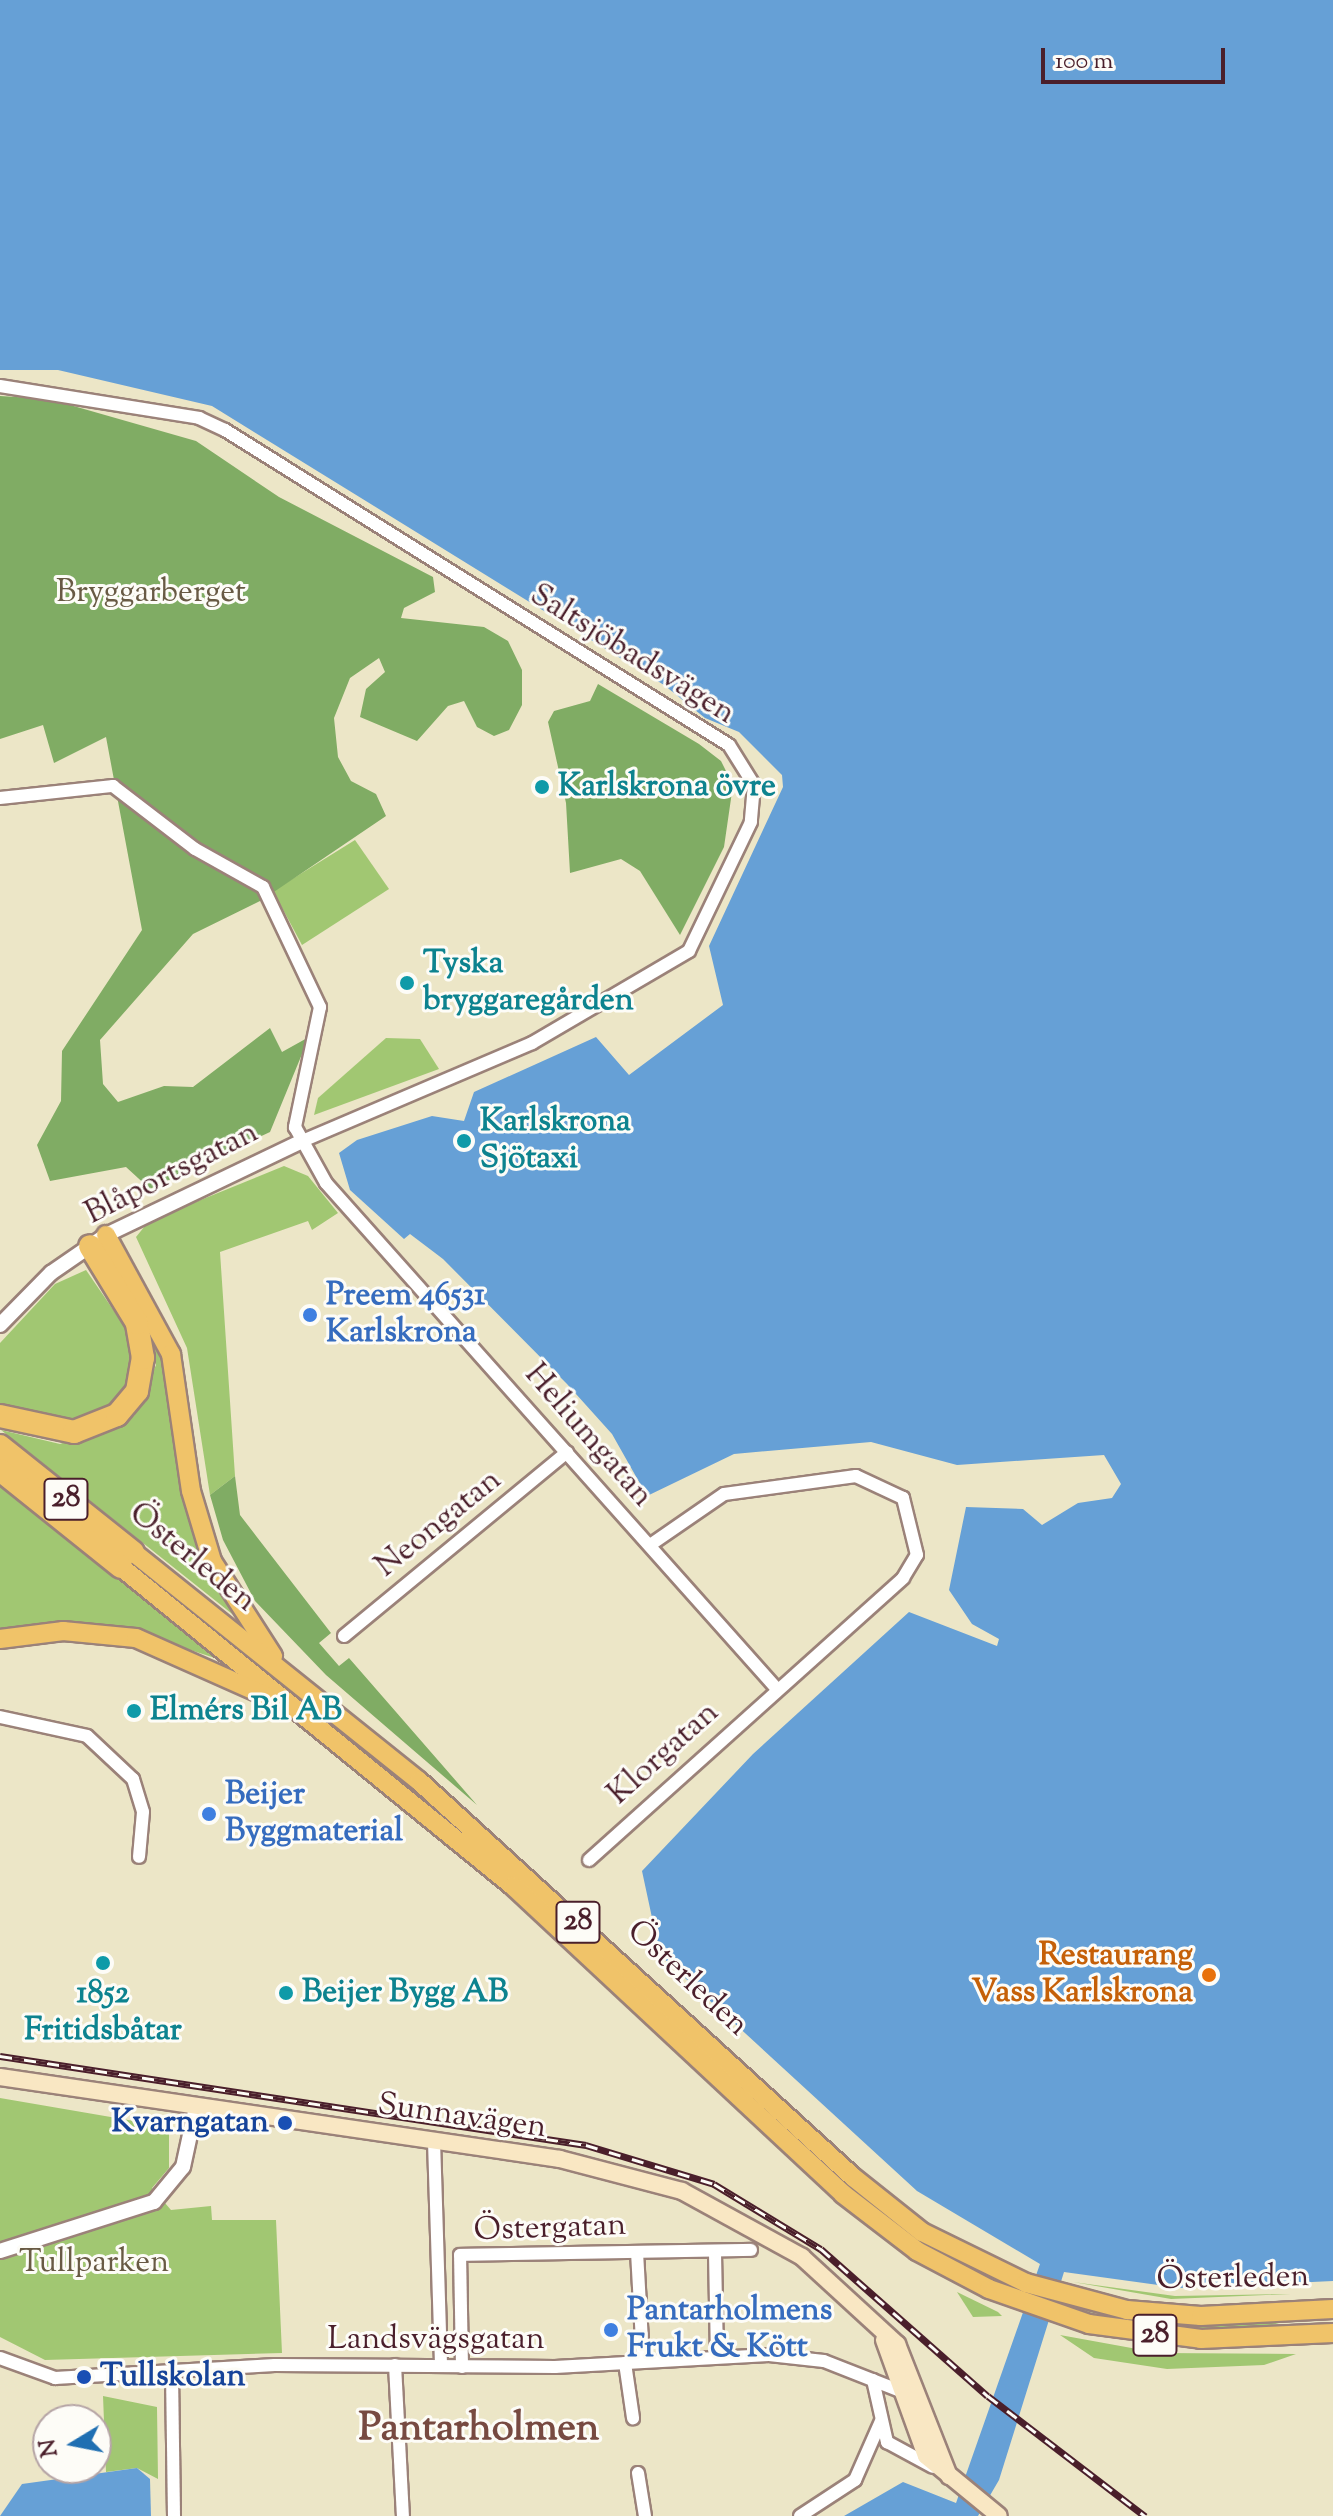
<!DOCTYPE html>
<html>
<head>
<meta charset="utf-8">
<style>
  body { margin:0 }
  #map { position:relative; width:1333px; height:2516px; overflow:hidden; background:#ece6c7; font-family:"Sorts Mill Goudy",serif }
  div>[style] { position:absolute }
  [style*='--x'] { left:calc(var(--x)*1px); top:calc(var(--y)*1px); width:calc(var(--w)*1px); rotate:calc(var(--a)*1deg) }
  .green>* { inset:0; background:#a1c772 }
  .forest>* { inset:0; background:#80ac64 }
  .water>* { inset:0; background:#66a0d6 }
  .roads { filter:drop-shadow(2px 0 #9b8279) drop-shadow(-2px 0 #9b8279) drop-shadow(0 2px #9b8279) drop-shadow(0 -2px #9b8279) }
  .minor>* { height:12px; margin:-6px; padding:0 6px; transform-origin:6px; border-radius:6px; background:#fff }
  .tertiary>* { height:14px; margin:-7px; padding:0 7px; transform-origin:7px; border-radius:7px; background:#fff }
  .secondary>* { height:16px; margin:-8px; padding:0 8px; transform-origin:8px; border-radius:8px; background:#f9e7c3 }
  .primary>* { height:18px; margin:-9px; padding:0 9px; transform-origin:9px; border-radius:9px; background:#f0c369 }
  .motorway>* { height:22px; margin:-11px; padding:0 11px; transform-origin:11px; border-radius:11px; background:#f0c369 }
  .rail>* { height:7px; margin-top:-3.5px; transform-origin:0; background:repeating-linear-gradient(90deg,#fdfcf7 0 12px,#4a1f2b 0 24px); box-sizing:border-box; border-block:2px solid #4a1f2b }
  .dots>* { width:22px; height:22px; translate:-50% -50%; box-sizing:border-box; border:4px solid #fdfcf7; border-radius:50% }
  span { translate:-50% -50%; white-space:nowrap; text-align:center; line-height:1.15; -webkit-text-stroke:6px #fdfcf7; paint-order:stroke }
  .shield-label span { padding:2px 6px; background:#fdfcf7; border:2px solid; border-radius:6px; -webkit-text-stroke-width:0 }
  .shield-label { font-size:30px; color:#4a1f2b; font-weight:700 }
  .park-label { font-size:32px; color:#685a44 }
  .street-label { font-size:32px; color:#4a1f2b }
  .culture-label { font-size:32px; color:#0d838f; font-weight:700 }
  .left { translate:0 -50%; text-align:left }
  .shop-label { font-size:32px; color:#366cbe; font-weight:700 }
  .food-label { font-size:32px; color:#c56008; font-weight:700 }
  .right { translate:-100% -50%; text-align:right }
  .transit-label { font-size:32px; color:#164399; font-weight:700 }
  .district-label { font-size:40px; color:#774a41; font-weight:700 }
  .north { position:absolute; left:32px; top:2404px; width:80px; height:80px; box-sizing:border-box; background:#fdfcf7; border:2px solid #b5a4a5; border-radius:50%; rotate:260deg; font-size:22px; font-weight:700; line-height:32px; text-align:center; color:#4a1f2b }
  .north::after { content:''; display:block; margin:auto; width:28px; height:36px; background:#1f6fb2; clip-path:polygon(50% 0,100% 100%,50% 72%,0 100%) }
  .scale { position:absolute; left:1041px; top:48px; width:184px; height:36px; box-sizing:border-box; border:4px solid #4a1f2b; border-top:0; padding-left:10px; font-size:24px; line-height:28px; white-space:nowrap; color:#4a1f2b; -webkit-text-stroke:6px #fdfcf7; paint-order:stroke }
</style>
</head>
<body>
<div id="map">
  <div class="green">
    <div style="clip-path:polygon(355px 840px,389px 889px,302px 945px,273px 891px)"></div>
    <div style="clip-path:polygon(386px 1038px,420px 1039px,439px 1069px,314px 1115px,318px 1098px)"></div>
    <div style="clip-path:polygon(284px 1166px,308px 1176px,338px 1213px,312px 1230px,308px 1221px,220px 1252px,235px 1476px,210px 1495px,187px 1348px,136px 1237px,149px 1221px)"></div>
    <div style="clip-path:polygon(86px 1270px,125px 1327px,132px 1365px,127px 1384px,104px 1413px,83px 1420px,61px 1423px,0 1407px,0 1343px,55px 1284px)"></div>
    <div style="clip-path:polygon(146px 1320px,165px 1356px,191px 1523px,207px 1572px,236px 1617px,1px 1430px,60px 1444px,134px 1416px,156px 1365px)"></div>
    <div style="clip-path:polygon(0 1484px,221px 1660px,123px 1628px,0 1632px)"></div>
    <div style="clip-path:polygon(0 2098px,169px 2127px,169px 2168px,152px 2188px,171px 2210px,211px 2206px,212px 2220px,276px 2220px,282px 2353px,45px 2360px,0 2337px)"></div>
    <div style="clip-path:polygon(1073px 2282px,1175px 2296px,1291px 2294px,1171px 2299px)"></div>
    <div style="clip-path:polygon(957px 2292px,998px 2312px,1002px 2316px,973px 2317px)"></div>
    <div style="clip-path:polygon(1064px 2307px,1118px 2316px,1297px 2318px,1265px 2327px,1182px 2330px)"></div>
    <div style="clip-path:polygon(1060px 2335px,1159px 2353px,1296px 2354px,1264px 2365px,1167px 2369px,1094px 2358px)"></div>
    <div style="clip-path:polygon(103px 2396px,157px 2407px,158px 2479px,137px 2468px,106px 2472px)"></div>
  </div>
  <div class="forest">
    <div style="clip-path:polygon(0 396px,49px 399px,196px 441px,279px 497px,433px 577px,435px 592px,404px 608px,401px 618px,484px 627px,508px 641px,522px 670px,522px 705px,509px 730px,494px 736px,477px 727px,464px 701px,448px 706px,417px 741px,360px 717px,366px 689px,385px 672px,379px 658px,350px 678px,334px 718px,338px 757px,351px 781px,376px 794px,386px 816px,262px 900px,193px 934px,100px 1040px,103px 1084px,118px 1102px,164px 1086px,193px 1087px,270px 1028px,282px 1052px,309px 1037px,270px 1132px,150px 1189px,126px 1167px,50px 1181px,37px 1145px,61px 1101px,62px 1051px,142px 930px,106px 737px,54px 763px,43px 725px,0 739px)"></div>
    <div style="clip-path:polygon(598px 684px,699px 744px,721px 761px,733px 785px,724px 847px,680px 935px,640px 871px,621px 859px,570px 873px,566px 803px,548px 722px,554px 711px,590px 701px)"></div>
    <div style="clip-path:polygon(235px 1476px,240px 1515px,331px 1633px,319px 1643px,339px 1666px,349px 1658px,477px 1805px,326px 1675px,255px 1601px,223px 1540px,210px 1495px)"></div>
  </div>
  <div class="water">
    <div style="clip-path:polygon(0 0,1333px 0,1333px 2281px,1180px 2288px,1064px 2272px,999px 2480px,978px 2516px,844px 2516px,903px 2482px,956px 2503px,1040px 2264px,917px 2191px,660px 1955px,642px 1871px,753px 1754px,909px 1612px,997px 1646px,999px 1639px,972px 1624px,949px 1590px,966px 1507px,1023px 1509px,1042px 1525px,1078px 1503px,1112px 1498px,1121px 1484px,1104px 1455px,957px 1465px,871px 1442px,734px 1454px,647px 1496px,612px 1434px,567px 1384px,443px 1259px,410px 1234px,404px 1239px,350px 1190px,339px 1153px,357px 1140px,432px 1116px,464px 1121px,474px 1092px,596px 1037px,629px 1075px,723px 1005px,709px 946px,783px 787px,782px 775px,739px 732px,705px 718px,664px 685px,212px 406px,58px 370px,0 370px)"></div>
    <div style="clip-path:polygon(137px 2468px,150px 2479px,151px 2516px,0 2516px,22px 2484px)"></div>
  </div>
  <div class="roads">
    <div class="minor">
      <div style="--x:0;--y:386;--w:202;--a:9.1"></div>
      <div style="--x:199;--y:418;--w:29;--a:25"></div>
      <div style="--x:225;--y:430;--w:594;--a:32.01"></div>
      <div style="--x:729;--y:745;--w:47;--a:58"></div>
      <div style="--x:754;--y:785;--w:37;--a:95"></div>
      <div style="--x:751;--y:822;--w:143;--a:115.7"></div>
      <div style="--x:689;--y:951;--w:182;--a:149.6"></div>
      <div style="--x:532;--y:1043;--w:250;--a:156.9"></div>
      <div style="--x:0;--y:798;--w:114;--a:-6.1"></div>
      <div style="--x:113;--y:786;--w:103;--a:37.5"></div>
      <div style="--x:195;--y:849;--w:78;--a:29.2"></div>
      <div style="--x:263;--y:887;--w:133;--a:64.6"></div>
      <div style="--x:320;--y:1007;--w:123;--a:101.8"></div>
      <div style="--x:295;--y:1127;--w:64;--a:61"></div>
      <div style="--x:326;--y:1183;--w:678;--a:48.29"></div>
      <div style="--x:344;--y:1636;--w:289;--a:-39.5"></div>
      <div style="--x:0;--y:1717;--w:89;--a:12.3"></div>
      <div style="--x:87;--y:1736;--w:63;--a:43.1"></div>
      <div style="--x:133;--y:1779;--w:34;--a:73"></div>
      <div style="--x:143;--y:1812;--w:45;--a:95.1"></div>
      <div style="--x:589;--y:1860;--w:422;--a:-41.9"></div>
      <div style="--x:903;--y:1578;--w:27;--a:-59"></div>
      <div style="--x:917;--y:1555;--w:59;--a:-103.8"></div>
      <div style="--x:903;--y:1498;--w:52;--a:-154.9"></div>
      <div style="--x:856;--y:1476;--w:133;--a:172.2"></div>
      <div style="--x:724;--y:1494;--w:90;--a:145.4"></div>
      <div style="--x:434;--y:2141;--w:223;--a:88.2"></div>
      <div style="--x:637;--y:2252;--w:109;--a:86.8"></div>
      <div style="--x:715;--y:2253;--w:102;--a:88.9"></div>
      <div style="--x:0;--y:2358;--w:59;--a:20"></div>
      <div style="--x:55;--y:2378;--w:220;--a:-3.4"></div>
      <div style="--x:275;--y:2365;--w:280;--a:0.4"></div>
      <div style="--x:555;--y:2367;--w:214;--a:-3.2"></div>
      <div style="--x:769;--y:2355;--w:55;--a:6.2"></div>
      <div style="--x:824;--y:2361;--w:90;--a:21.4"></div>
      <div style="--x:625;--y:2363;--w:56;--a:81.7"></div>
      <div style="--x:395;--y:2365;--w:151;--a:87"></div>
      <div style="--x:462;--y:2367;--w:112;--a:-91"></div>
      <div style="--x:460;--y:2255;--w:291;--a:-1"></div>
      <div style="--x:172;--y:2373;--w:143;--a:89.2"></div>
      <div style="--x:873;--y:2380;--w:64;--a:77.3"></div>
      <div style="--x:887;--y:2442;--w:52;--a:28.5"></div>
      <div style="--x:638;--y:2473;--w:44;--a:80.8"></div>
      <div style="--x:800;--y:2516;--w:66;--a:-33.2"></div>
      <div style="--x:855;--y:2480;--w:64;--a:-66.2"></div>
    </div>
    <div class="tertiary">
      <div style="--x:0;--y:1325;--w:73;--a:-45.6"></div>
      <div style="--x:51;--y:1273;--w:67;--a:-34.6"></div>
      <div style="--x:106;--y:1235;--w:217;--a:-25.6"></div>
      <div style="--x:0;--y:2251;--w:162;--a:-17.7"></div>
      <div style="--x:154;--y:2202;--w:45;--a:-50.4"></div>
      <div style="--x:183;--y:2167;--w:61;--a:-77.8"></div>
    </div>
    <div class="secondary">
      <div style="--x:0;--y:2077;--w:566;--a:8.33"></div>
      <div style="--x:560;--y:2159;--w:126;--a:14.7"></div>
      <div style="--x:682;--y:2191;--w:137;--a:28.8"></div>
      <div style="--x:802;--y:2257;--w:129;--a:42.5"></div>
      <div style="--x:897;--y:2344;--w:142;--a:68.5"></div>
      <div style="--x:884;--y:2340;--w:123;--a:70.1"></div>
      <div style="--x:926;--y:2456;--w:94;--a:39.4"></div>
    </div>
    <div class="primary">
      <div style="--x:106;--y:1235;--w:136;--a:61.4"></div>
      <div style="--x:171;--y:1354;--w:138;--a:81.7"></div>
      <div style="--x:191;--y:1491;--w:73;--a:73.3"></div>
      <div style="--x:212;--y:1561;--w:113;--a:57.3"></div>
      <div style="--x:133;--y:1552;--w:366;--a:38.7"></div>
      <div style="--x:419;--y:1781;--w:588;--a:42.38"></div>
      <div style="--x:853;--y:2177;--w:88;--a:38.6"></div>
      <div style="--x:922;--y:2232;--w:116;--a:26.1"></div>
      <div style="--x:1026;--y:2283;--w:105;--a:15"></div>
      <div style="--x:1127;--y:2310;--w:74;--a:4.6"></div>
      <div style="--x:1201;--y:2316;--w:132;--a:-3"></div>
      <div style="--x:121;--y:1567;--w:505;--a:39.14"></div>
      <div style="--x:513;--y:1886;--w:451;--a:43"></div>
      <div style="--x:843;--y:2194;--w:93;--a:37.6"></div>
      <div style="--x:917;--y:2251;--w:81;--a:27.8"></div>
      <div style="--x:989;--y:2289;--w:106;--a:19.3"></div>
      <div style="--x:1089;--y:2324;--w:113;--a:7.6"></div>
      <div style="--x:1201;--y:2339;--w:132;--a:-2.6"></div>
      <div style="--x:0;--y:1639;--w:64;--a:-7.2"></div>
      <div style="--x:63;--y:1631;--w:73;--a:5.5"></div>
      <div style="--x:136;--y:1638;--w:152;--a:24"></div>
    </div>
    <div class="motorway">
      <div style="--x:0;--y:1416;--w:76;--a:12.2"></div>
      <div style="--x:74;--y:1432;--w:46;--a:-21.6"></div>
      <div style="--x:117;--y:1415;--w:31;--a:-50"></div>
      <div style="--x:137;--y:1391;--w:34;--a:-80"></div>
      <div style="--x:143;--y:1358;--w:36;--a:-100"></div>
      <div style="--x:137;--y:1323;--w:90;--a:-121.4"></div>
      <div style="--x:0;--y:1446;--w:170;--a:38.6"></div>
      <div style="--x:0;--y:1470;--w:155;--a:38.7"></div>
    </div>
  </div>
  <div class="rail">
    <div style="--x:0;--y:2056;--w:593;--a:8.64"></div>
    <div style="--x:586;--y:2145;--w:134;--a:16.9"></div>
    <div style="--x:714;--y:2184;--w:125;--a:31.3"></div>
    <div style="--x:821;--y:2249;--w:222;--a:41.4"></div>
    <div style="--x:988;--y:2396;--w:198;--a:37.4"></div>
  </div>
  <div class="dots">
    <div style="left:542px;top:787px;background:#0f9aa8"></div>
    <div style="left:407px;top:983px;background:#0f9aa8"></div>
    <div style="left:464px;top:1141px;background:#0f9aa8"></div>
    <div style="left:310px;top:1315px;background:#3f7fe0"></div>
    <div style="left:134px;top:1711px;background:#0f9aa8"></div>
    <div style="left:209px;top:1814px;background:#3f7fe0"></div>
    <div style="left:103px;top:1963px;background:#0f9aa8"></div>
    <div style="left:1209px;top:1975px;background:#e8710a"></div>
    <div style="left:286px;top:1993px;background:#0f9aa8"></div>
    <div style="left:285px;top:2123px;background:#1a4fb4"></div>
    <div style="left:611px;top:2330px;background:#3f7fe0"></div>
    <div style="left:84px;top:2377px;background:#1a4fb4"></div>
  </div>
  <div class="shield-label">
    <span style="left:66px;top:1499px">28</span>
    <span style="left:578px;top:1922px">28</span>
    <span style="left:1155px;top:2335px">28</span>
  </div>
  <div class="park-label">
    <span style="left:151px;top:593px">Bryggarberget</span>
    <span style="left:94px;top:2263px">Tullparken</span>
  </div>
  <div class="street-label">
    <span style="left:632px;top:655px;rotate:32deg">Saltsjöbadsvägen</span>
    <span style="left:172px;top:1174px;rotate:-27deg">Blåportsgatan</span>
    <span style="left:588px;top:1436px;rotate:49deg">Heliumgatan</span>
    <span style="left:439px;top:1524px;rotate:-39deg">Neongatan</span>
    <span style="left:192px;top:1558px;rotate:39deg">Österleden</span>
    <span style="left:664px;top:1754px;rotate:-42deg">Klorgatan</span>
    <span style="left:687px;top:1979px;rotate:43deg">Österleden</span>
    <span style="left:462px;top:2117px;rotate:8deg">Sunnavägen</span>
    <span style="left:550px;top:2229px;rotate:-2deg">Östergatan</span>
    <span style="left:1233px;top:2279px;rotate:-1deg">Österleden</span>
    <span style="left:436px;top:2340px">Landsvägsgatan</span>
  </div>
  <div class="culture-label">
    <span class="left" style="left:558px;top:787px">Karlskrona övre</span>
    <span class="left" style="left:423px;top:983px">Tyska<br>bryggaregården</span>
    <span class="left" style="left:480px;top:1141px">Karlskrona<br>Sjötaxi</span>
    <span class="left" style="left:150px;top:1711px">Elmérs Bil AB</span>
    <span class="left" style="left:302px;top:1993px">Beijer Bygg AB</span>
    <span style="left:103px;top:2013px">1852<br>Fritidsbåtar</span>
  </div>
  <div class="shop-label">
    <span class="left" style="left:326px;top:1315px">Preem 46531<br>Karlskrona</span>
    <span class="left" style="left:225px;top:1814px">Beijer<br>Byggmaterial</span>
    <span class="left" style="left:627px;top:2330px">Pantarholmens<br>Frukt &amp; Kött</span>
  </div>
  <div class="food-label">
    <span class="right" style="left:1193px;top:1975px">Restaurang<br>Vass Karlskrona</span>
  </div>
  <div class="transit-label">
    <span class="right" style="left:269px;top:2123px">Kvarngatan</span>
    <span class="left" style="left:100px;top:2377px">Tullskolan</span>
  </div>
  <div class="district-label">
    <span style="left:479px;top:2430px">Pantarholmen</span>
  </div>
  <div class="north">N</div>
  <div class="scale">100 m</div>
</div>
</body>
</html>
